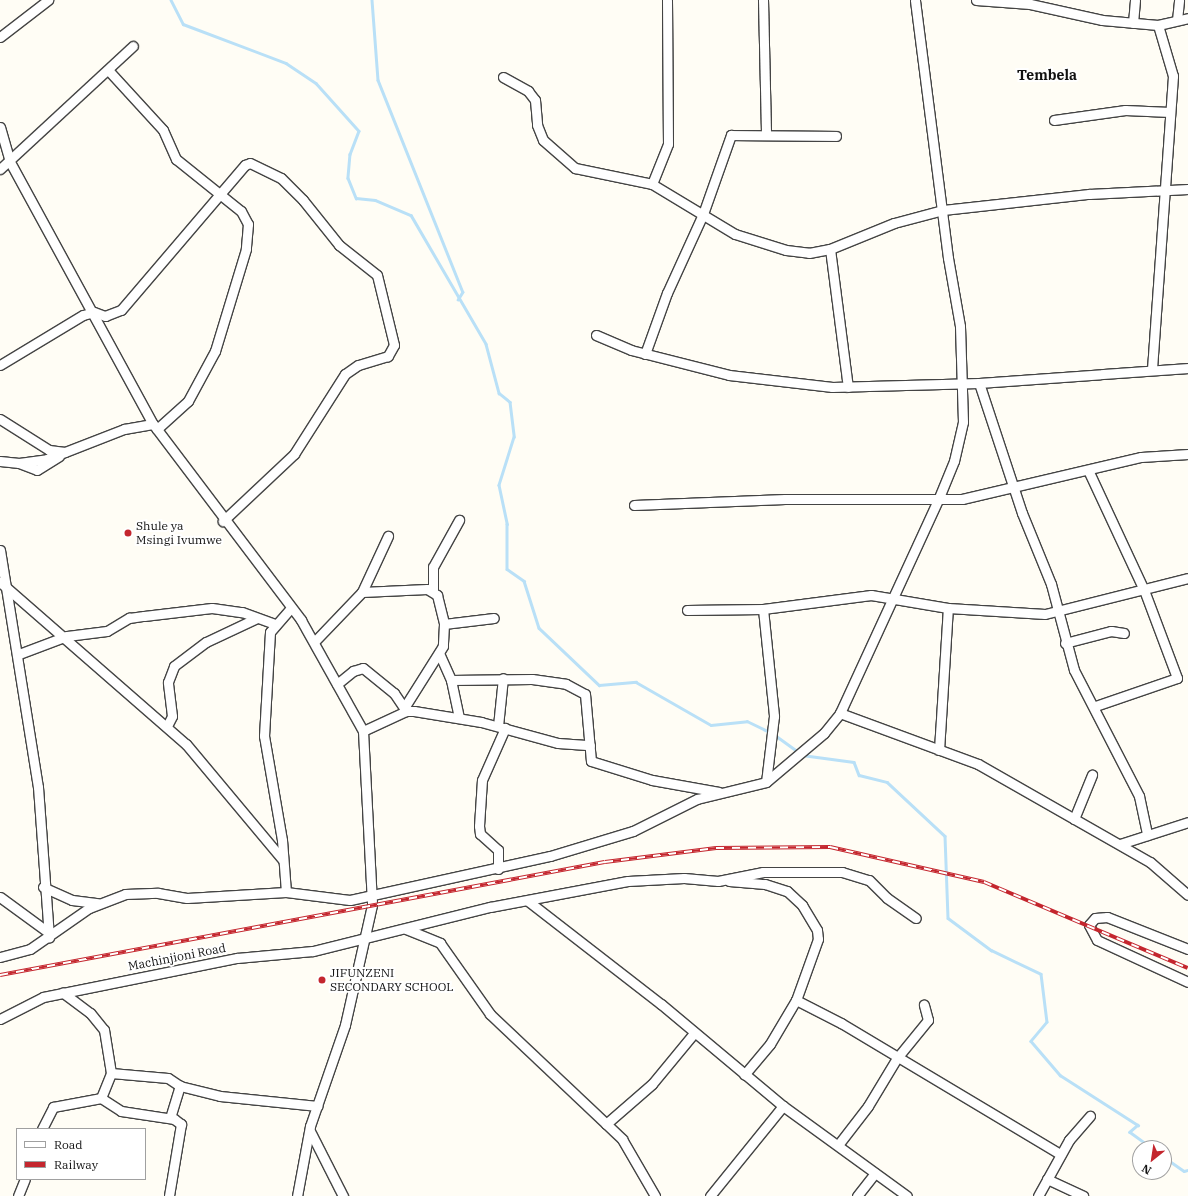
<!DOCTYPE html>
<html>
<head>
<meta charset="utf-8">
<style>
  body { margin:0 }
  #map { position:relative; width:1188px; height:1196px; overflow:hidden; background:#fffdf5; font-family:"IBM Plex Serif",serif }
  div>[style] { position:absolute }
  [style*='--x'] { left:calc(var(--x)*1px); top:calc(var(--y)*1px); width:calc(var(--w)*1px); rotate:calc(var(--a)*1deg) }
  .stream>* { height:2.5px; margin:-1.25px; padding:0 1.25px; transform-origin:1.25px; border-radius:1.25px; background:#b9e0f7 }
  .roads { filter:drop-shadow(1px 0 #444) drop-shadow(-1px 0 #444) drop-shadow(0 1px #444) drop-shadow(0 -1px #444) }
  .minor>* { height:9px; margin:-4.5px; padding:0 4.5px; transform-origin:4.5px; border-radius:4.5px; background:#fff }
  .rail>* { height:4px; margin-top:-2px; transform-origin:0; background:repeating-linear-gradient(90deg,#fff 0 8px,#c4262e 0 16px); box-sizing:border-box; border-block:1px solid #c4262e }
  .dots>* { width:11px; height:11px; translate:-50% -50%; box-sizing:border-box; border:2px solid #fff; border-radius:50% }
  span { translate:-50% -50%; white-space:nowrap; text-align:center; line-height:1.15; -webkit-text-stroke:4px #fff; paint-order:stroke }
  .poi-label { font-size:12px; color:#111 }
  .left { translate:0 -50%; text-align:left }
  .street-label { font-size:12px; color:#111 }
  .quarter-label { font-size:14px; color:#111; font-weight:700 }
  .legend { position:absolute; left:16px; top:1128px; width:130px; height:52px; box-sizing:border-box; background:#fff; border:1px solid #a0a0a0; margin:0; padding:5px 7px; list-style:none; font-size:12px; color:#111 }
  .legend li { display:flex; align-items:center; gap:8px; height:20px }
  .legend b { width:20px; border:1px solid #a0a0a0 }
  .north { position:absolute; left:1132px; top:1140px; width:40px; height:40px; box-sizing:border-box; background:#fff; border:1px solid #a0a0a0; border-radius:50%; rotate:210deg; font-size:11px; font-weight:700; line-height:16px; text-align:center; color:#111 }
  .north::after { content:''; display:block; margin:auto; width:14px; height:18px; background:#c4262e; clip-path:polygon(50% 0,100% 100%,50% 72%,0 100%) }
</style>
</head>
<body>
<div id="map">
  <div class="stream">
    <div style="--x:171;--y:0;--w:27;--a:63"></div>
    <div style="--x:183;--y:24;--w:110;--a:20.7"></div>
    <div style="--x:286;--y:63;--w:36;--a:34"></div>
    <div style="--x:316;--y:83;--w:64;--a:48.1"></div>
    <div style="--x:359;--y:131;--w:25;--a:111"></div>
    <div style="--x:350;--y:154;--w:24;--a:95"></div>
    <div style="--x:348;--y:178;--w:22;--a:68"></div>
    <div style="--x:356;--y:198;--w:19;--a:6"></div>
    <div style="--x:375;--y:200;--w:39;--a:23"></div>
    <div style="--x:411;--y:215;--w:149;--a:59.8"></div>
    <div style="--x:486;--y:344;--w:51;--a:75.1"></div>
    <div style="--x:499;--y:393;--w:14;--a:39"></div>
    <div style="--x:510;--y:402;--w:35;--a:83"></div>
    <div style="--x:514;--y:437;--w:50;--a:107.4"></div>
    <div style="--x:499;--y:485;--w:40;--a:78"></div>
    <div style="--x:507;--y:524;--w:45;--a:90"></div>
    <div style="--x:507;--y:569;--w:21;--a:35"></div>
    <div style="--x:524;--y:581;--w:49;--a:72.3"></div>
    <div style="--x:539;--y:628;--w:83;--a:43.5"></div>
    <div style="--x:599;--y:685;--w:37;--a:-5"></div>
    <div style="--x:636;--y:682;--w:86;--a:29.8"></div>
    <div style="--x:711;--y:725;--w:36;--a:-6"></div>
    <div style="--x:747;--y:721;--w:25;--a:26"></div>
    <div style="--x:372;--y:0;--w:80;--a:85.7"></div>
    <div style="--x:378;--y:80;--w:228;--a:68.2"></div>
    <div style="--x:463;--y:292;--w:9;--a:122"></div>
    <div style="--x:775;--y:735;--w:29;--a:36"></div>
    <div style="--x:802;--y:755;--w:52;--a:7.7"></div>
    <div style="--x:854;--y:762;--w:14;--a:69"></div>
    <div style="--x:859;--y:775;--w:29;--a:14"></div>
    <div style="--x:887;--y:782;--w:79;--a:43"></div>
    <div style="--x:945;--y:836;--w:82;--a:87.9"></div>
    <div style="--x:948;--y:918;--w:54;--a:36.7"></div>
    <div style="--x:991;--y:950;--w:55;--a:25.6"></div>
    <div style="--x:1041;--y:974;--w:48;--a:82.9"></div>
    <div style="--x:1047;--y:1022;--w:25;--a:130"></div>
    <div style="--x:1031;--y:1041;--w:45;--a:49.5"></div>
    <div style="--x:1060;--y:1075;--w:93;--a:32.7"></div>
    <div style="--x:1138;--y:1125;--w:11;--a:139"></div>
    <div style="--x:1130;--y:1132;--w:27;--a:36"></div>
    <div style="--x:1164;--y:1157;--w:24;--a:35"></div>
    <div style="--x:1184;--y:1171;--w:4;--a:-14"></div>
  </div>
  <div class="roads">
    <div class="minor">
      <div style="--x:763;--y:0;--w:135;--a:88.7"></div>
      <div style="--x:976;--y:0;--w:54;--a:4.2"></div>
      <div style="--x:1030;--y:4;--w:74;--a:12.5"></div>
      <div style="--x:1102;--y:20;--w:56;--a:5.1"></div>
      <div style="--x:1158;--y:25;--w:31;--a:-13"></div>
      <div style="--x:1177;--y:20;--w:20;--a:-84"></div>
      <div style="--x:1133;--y:23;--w:23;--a:-85"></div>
      <div style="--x:0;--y:37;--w:61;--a:-37.6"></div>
      <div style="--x:109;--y:71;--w:80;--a:47.5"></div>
      <div style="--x:163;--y:130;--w:32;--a:66"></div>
      <div style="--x:176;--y:159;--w:83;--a:38.7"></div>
      <div style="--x:241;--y:211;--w:15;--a:62"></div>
      <div style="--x:248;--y:224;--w:25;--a:95"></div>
      <div style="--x:246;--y:249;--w:107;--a:106.9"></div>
      <div style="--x:215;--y:351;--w:57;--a:118.4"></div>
      <div style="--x:188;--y:401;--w:42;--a:137.9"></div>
      <div style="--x:503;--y:77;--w:29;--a:29"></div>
      <div style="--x:528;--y:91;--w:11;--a:52"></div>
      <div style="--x:535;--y:100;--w:25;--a:85"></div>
      <div style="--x:537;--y:125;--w:16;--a:68"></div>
      <div style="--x:543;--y:140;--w:43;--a:41.2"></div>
      <div style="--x:575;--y:168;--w:79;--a:11.7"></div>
      <div style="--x:652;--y:184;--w:97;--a:31.1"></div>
      <div style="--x:735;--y:234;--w:53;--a:17.4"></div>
      <div style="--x:786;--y:250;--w:23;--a:7"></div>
      <div style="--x:809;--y:253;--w:21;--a:-11"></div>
      <div style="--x:830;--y:249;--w:69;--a:-22.1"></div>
      <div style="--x:894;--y:223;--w:51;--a:-14.9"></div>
      <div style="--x:943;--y:210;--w:147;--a:-6.3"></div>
      <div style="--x:1089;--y:194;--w:99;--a:-2.9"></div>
      <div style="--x:1054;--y:120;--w:72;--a:-8"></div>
      <div style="--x:1125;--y:110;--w:45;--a:2.5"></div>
      <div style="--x:0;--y:127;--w:36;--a:74"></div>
      <div style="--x:10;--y:162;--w:298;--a:61.4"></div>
      <div style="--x:153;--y:424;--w:246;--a:52.9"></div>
      <div style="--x:301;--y:620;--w:127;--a:60.8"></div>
      <div style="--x:363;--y:731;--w:174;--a:87"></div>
      <div style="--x:372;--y:905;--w:123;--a:102.7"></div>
      <div style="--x:345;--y:1025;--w:107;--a:109.1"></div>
      <div style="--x:310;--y:1126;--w:71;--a:100.5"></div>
      <div style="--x:0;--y:169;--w:181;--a:-42.8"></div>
      <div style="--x:652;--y:184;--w:43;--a:-68.2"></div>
      <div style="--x:668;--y:144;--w:144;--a:-90.4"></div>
      <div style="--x:830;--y:249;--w:139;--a:82.6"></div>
      <div style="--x:596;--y:335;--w:38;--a:23"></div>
      <div style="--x:631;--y:350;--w:101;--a:14.3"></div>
      <div style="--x:729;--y:375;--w:104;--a:6.6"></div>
      <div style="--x:832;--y:387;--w:147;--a:-1.6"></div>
      <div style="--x:979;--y:383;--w:210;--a:-4.1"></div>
      <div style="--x:645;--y:354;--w:65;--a:-70.2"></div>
      <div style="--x:667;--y:293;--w:87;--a:-65.5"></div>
      <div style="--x:703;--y:214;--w:84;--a:-70.5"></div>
      <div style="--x:731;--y:135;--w:105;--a:0.5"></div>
      <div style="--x:0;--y:365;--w:97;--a:-31.1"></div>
      <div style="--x:83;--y:315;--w:11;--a:-15"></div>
      <div style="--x:94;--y:312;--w:12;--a:20"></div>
      <div style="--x:105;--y:316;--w:17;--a:-21"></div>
      <div style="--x:121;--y:310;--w:191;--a:-49.5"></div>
      <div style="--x:245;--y:165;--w:5;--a:-22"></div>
      <div style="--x:250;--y:163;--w:34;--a:26"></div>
      <div style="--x:281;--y:178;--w:31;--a:45"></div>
      <div style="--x:303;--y:200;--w:58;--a:51.3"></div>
      <div style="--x:339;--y:245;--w:48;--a:38.3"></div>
      <div style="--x:377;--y:275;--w:72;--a:76.3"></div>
      <div style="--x:394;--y:345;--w:13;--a:119"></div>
      <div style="--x:388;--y:356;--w:31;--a:163"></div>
      <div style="--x:358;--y:365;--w:16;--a:145"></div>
      <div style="--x:345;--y:374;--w:95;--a:122.5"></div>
      <div style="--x:294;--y:454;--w:98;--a:136.7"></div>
      <div style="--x:1152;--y:369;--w:294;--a:-85.9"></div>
      <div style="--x:1173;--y:76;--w:53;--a:-106.4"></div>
      <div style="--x:979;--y:383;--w:137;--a:71.7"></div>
      <div style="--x:1022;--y:513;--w:77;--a:67.8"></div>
      <div style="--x:1051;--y:584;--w:89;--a:75"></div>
      <div style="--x:1074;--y:670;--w:142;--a:62.7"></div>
      <div style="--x:1139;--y:796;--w:40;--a:78"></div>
      <div style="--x:0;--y:419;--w:58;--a:32.3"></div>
      <div style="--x:49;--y:450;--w:16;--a:7"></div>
      <div style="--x:0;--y:461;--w:19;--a:6"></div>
      <div style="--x:19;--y:463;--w:28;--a:-8"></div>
      <div style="--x:47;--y:459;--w:83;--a:-21.3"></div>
      <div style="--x:124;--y:429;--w:29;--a:-10"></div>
      <div style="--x:19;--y:463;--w:19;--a:21"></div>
      <div style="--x:37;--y:470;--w:26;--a:-32"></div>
      <div style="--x:1088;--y:470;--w:132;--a:65"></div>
      <div style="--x:1144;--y:590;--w:94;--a:69.4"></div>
      <div style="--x:1177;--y:678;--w:87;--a:161.1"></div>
      <div style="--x:634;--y:505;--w:151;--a:-2.3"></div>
      <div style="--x:785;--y:499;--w:177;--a:0"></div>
      <div style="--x:962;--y:499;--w:184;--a:-13.2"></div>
      <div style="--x:1141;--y:457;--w:47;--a:-3.7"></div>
      <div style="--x:0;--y:550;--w:240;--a:80.9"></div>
      <div style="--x:38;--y:787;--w:151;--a:85.8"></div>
      <div style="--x:0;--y:582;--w:247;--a:41.1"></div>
      <div style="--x:186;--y:744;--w:151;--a:50.1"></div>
      <div style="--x:433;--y:590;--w:23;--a:-90"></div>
      <div style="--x:433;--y:567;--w:54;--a:-61"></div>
      <div style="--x:362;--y:592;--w:65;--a:-2.6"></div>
      <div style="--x:427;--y:589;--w:12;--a:31"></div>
      <div style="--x:437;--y:595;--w:30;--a:76"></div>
      <div style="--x:444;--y:624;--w:22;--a:93"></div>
      <div style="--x:443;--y:646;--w:73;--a:122.2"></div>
      <div style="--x:763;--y:609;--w:108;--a:84.1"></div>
      <div style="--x:774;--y:716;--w:66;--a:96.9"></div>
      <div style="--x:687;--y:610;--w:76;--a:-0.8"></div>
      <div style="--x:763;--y:609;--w:109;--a:-7.4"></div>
      <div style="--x:871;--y:595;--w:78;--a:9.6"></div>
      <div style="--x:948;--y:608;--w:97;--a:3.5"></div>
      <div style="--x:1045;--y:614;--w:147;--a:-14.1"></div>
      <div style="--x:444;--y:624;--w:50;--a:-6.8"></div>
      <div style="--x:315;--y:641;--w:68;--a:-46.2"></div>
      <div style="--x:362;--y:592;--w:62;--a:-65.1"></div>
      <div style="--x:1065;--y:643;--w:48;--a:-14.6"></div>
      <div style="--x:1111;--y:631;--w:13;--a:9"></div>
      <div style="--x:439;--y:653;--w:30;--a:66"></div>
      <div style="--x:451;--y:680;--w:38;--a:78"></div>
      <div style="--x:19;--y:654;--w:51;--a:-20.6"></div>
      <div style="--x:67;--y:636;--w:40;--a:-7.1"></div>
      <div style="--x:107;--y:631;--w:26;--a:-31"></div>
      <div style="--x:129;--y:618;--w:15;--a:-8"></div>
      <div style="--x:144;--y:616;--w:68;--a:-6.7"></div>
      <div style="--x:212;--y:608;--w:30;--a:8"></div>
      <div style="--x:242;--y:612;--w:35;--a:20"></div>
      <div style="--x:451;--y:680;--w:81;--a:-0.7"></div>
      <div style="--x:532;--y:679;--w:34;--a:8"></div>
      <div style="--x:566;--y:684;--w:21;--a:28"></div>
      <div style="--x:585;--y:694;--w:67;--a:84.9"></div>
      <div style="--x:591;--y:761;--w:64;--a:17.3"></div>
      <div style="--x:652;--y:780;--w:68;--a:10.2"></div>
      <div style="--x:337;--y:684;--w:21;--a:-39"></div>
      <div style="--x:353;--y:671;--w:10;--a:-17"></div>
      <div style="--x:363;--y:668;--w:40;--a:39"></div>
      <div style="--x:394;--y:693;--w:22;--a:56"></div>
      <div style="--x:840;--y:713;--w:147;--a:20.3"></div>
      <div style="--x:978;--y:764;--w:198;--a:29.7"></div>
      <div style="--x:1150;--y:862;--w:50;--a:41"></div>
      <div style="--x:167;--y:726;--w:11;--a:-63"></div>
      <div style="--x:172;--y:716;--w:34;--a:-97"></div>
      <div style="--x:168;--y:682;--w:17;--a:-69"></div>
      <div style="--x:174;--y:666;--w:40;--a:-37"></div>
      <div style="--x:206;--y:642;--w:56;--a:-25.2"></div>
      <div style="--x:498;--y:726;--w:48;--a:-84.1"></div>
      <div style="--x:363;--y:731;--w:47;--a:-24.9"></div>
      <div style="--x:406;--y:711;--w:8;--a:0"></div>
      <div style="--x:414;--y:711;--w:68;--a:9.3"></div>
      <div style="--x:481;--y:722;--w:80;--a:15.3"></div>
      <div style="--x:558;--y:743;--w:32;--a:4"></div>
      <div style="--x:939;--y:750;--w:142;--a:-86.4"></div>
      <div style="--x:1074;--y:819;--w:48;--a:-67.8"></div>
      <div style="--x:1120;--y:844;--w:71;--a:-17.9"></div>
      <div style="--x:498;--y:869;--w:19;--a:-90"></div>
      <div style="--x:498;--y:850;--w:24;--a:-138"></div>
      <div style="--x:480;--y:834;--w:8;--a:-97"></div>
      <div style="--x:479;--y:826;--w:46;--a:-86.3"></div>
      <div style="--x:482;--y:780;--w:57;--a:-66.1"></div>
      <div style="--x:729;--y:881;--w:36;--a:5"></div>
      <div style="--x:765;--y:884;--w:23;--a:18"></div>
      <div style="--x:787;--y:891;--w:21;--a:43"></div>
      <div style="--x:802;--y:905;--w:29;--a:59"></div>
      <div style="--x:817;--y:930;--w:9;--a:84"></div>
      <div style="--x:818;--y:939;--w:65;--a:109.8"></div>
      <div style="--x:796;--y:1000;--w:51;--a:120.6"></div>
      <div style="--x:770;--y:1044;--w:40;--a:130"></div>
      <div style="--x:43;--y:887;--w:32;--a:24"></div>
      <div style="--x:72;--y:900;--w:26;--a:7"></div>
      <div style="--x:286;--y:892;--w:52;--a:-94.4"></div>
      <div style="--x:282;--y:840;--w:106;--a:-99.8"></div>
      <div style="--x:264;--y:736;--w:104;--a:-86.7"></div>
      <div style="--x:270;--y:632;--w:32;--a:-49"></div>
      <div style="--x:0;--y:897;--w:59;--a:36.1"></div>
      <div style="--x:528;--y:901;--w:168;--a:37.8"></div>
      <div style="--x:661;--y:1004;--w:159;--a:39.9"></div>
      <div style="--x:783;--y:1106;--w:153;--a:36"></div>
      <div style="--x:406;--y:929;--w:37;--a:22"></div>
      <div style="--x:440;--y:943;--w:87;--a:54.8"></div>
      <div style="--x:490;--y:1014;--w:182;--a:43.4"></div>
      <div style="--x:622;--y:1139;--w:66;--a:59.9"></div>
      <div style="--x:1188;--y:949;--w:87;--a:-158.4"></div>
      <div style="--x:1107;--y:917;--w:12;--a:175"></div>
      <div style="--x:1095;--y:918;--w:9;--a:131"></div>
      <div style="--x:1089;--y:925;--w:17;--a:62"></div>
      <div style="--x:1097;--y:940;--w:100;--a:24.8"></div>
      <div style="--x:0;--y:957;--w:31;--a:-15"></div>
      <div style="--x:30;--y:949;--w:72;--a:-34.8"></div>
      <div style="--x:89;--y:908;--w:39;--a:-21"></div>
      <div style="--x:125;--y:894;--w:33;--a:-2"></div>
      <div style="--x:158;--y:893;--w:29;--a:10"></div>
      <div style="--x:187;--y:898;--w:99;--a:-3.5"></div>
      <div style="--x:286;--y:892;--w:64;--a:7.1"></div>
      <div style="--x:350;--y:900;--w:205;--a:-12.4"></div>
      <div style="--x:550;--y:856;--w:87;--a:-16.8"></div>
      <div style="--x:633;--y:831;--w:72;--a:-26.6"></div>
      <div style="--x:697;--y:799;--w:71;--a:-13.8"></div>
      <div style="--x:766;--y:782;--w:76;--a:-40.2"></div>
      <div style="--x:824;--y:733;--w:26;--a:-51"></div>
      <div style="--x:840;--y:713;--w:234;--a:-65.3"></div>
      <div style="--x:938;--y:500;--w:42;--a:-67.7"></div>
      <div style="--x:954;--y:461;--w:40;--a:-77"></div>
      <div style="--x:963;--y:422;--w:96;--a:-91.8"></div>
      <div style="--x:960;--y:326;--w:69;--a:-100"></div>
      <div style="--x:948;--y:258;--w:260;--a:-97.3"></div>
      <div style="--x:796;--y:1000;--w:51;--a:27.1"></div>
      <div style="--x:841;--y:1023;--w:255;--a:30.9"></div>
      <div style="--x:0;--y:1019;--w:48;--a:-27.1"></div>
      <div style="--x:43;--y:997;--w:198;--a:-11.4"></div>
      <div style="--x:237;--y:958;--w:76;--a:-5.3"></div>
      <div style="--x:313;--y:951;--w:182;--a:-14"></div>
      <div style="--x:490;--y:907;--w:140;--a:-10.7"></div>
      <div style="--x:628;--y:881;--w:56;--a:-3.1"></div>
      <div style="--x:684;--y:878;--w:34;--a:5"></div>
      <div style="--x:718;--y:881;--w:46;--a:-11.3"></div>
      <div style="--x:763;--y:872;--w:79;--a:0"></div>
      <div style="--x:842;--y:872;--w:28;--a:17"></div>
      <div style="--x:869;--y:880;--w:25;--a:45"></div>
      <div style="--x:887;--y:898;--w:35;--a:35"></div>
      <div style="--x:111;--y:1073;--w:57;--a:5"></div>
      <div style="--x:168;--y:1078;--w:14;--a:34"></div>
      <div style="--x:180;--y:1086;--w:41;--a:14"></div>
      <div style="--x:220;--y:1096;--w:98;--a:5.9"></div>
      <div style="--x:101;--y:1098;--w:24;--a:33"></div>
      <div style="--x:121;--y:1111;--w:54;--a:8.6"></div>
      <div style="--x:174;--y:1119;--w:9;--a:36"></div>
      <div style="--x:181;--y:1124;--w:73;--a:99.5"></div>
      <div style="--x:170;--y:1118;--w:34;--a:-73"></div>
      <div style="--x:606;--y:1124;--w:61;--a:-41"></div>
      <div style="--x:652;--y:1084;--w:66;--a:-50.5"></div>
      <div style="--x:42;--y:1129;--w:25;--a:-63"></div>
      <div style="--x:53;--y:1107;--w:49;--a:-10.6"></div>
      <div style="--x:101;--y:1098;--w:27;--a:-68"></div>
      <div style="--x:111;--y:1073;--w:44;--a:-99.2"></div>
      <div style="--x:104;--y:1030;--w:22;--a:-129"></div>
      <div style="--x:90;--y:1013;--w:34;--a:-143"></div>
      <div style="--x:310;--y:1131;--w:73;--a:63.1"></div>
      <div style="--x:838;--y:1145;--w:49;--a:-52.4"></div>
      <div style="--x:868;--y:1106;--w:56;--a:-58.9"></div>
      <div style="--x:897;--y:1058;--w:49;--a:-50.8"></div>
      <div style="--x:928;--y:1020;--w:16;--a:-105"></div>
      <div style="--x:1047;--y:1179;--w:40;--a:25"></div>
      <div style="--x:18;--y:1196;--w:18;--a:-68"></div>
      <div style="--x:710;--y:1196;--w:116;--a:-51"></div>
      <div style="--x:857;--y:1196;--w:29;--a:-52"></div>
      <div style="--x:1038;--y:1196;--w:64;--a:-61"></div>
      <div style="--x:1069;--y:1140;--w:32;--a:-49"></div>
    </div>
  </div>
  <div class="rail">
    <div style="--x:0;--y:975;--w:615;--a:-10.58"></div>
    <div style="--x:605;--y:862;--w:112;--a:-7.2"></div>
    <div style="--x:716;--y:848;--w:114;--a:-0.5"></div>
    <div style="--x:830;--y:847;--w:158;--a:12.8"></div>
    <div style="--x:984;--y:882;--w:221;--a:22.9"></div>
  </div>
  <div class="dots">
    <div style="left:128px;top:533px;background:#c4262e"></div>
    <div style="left:322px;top:980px;background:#c4262e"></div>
  </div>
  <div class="poi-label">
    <span class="left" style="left:136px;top:533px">Shule ya<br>Msingi Ivumwe</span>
    <span class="left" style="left:330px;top:980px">JIFUNZENI<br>SECONDARY SCHOOL</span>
  </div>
  <div class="street-label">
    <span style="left:177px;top:957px;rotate:-11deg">Machinjioni Road</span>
  </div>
  <div class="quarter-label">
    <span style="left:1047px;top:75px">Tembela</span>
  </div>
  <ul class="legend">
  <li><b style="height:5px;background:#fff"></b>Road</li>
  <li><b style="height:5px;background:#c4262e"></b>Railway</li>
  </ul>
  <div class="north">N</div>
</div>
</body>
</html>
